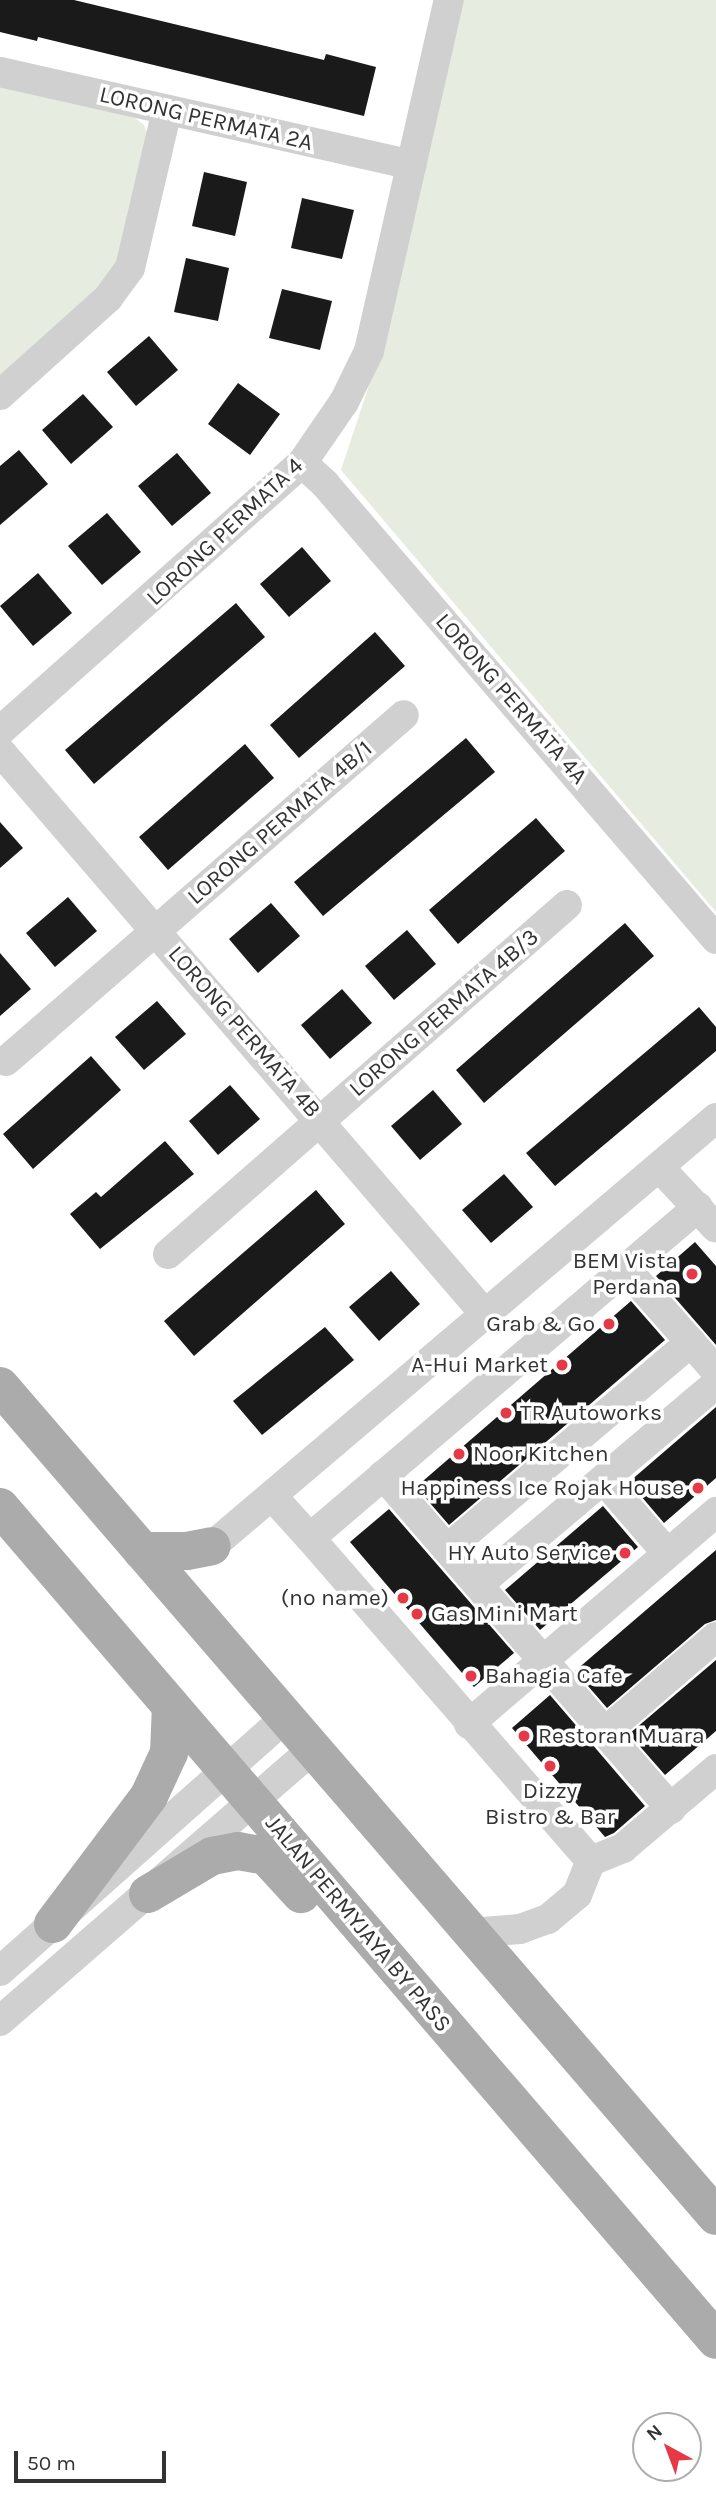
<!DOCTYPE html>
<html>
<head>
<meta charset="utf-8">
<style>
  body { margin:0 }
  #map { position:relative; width:716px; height:2496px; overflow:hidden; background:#fff; font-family:Karla,sans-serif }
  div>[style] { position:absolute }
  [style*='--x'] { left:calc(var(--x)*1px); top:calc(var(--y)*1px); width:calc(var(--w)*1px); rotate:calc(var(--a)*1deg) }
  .green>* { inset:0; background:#e6ecdf }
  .building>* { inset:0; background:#1a1a1a }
  .minor>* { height:30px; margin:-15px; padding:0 15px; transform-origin:15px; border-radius:15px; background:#d0d0d0 }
  .major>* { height:38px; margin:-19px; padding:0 19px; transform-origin:19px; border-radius:19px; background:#ababab }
  .dots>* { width:19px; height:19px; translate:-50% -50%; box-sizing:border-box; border:4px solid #fff; border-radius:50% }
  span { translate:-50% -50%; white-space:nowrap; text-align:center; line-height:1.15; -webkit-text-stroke:7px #fff; paint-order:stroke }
  .street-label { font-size:23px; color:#333 }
  .poi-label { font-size:23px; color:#333 }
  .right { translate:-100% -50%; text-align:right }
  .left { translate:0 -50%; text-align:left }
  .north { position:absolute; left:632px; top:2412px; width:70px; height:70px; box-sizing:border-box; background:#fff; border:2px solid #adadad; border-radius:50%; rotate:319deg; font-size:19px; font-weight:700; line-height:28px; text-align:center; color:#333 }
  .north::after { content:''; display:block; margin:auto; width:24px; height:32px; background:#e63946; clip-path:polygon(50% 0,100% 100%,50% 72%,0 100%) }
  .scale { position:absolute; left:14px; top:2451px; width:152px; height:32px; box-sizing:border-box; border:4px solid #333; border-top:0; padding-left:9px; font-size:21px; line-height:24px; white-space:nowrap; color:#333; -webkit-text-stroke:5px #fff; paint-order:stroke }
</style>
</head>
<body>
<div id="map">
  <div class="green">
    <div style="clip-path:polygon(463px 0,716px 0,716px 912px,341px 470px,384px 340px)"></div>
    <div style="clip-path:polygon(0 82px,125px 110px,144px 125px,152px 147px,124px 258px,90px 307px,0 387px)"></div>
  </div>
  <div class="building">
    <div style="clip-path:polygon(0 0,74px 0,324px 60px,326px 54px,376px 67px,364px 116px,38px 37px,37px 41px,0 32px)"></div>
    <div style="clip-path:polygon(204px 172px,247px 182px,235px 236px,192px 226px)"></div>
    <div style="clip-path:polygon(302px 198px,354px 210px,342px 259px,291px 248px)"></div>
    <div style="clip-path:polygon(186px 258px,229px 268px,218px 321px,174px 312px)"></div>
    <div style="clip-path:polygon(282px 289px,332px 301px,320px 350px,269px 338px)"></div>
    <div style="clip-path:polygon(149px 336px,178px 370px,136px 406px,107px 372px)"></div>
    <div style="clip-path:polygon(238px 383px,280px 414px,250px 455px,208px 424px)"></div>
    <div style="clip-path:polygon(83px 394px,113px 427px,71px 464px,42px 430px)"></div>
    <div style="clip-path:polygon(19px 450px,48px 484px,0 525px,0 466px)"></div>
    <div style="clip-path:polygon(177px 453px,211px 493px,172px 526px,138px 486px)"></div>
    <div style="clip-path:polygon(107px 513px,141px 552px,102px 585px,68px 546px)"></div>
    <div style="clip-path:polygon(302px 547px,331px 581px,289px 617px,260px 584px)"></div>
    <div style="clip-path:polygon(38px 573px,72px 613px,33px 646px,0 606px)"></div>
    <div style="clip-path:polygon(236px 603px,265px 637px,94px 784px,65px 750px)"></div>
    <div style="clip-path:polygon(375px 632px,405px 666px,299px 758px,270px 725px)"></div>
    <div style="clip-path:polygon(466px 738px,495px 772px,323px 916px,294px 882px)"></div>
    <div style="clip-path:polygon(245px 744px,274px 778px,168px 870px,139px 837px)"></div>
    <div style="clip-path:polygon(536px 818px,565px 851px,458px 944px,429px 910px)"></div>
    <div style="clip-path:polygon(0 822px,23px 848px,0 868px)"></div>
    <div style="clip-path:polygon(68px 897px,97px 931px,55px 967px,26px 933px)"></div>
    <div style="clip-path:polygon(271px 903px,300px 936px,258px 973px,229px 939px)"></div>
    <div style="clip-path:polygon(625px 923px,654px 956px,484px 1103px,456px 1070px)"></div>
    <div style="clip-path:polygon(407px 930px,436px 964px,394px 1000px,365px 966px)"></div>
    <div style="clip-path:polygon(0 953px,31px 989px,0 1016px)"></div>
    <div style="clip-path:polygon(342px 989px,372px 1023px,330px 1059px,301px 1025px)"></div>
    <div style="clip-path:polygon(157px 1001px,186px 1034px,144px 1070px,115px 1037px)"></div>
    <div style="clip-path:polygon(699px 1007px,716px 1027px,716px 1051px,555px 1186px,526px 1153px)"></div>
    <div style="clip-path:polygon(91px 1056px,121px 1090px,33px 1169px,3px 1134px)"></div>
    <div style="clip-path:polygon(230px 1085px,260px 1119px,218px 1155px,189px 1121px)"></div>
    <div style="clip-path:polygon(433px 1090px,462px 1124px,420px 1160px,391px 1126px)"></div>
    <div style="clip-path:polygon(165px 1141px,194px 1174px,100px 1249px,70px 1214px,96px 1192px,101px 1197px)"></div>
    <div style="clip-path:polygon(504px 1174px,533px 1207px,491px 1243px,462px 1210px)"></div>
    <div style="clip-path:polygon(316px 1190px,345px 1224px,194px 1356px,164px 1321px)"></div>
    <div style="clip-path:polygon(695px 1242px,716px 1266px,716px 1345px,656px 1276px)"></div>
    <div style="clip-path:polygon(391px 1271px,420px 1304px,379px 1341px,349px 1307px)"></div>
    <div style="clip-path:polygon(631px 1301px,665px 1340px,449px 1525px,416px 1487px)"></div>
    <div style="clip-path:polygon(325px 1327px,354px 1360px,262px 1435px,233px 1401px)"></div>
    <div style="clip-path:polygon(716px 1407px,716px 1478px,664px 1523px,629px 1482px)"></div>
    <div style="clip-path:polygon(603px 1506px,638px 1547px,540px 1630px,505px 1590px)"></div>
    <div style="clip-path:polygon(389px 1509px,514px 1653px,474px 1687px,350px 1542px)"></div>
    <div style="clip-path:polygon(716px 1550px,716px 1620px,705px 1624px,607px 1708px,575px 1671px)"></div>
    <div style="clip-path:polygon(716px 1660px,716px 1731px,665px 1775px,629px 1734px)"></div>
    <div style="clip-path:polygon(550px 1695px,645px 1806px,614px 1833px,605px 1837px,512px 1728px)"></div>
  </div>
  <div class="minor">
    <div style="--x:0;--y:72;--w:422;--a:12.7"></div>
    <div style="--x:0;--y:395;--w:145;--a:-41.9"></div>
    <div style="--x:108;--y:298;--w:37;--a:-54"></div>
    <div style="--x:130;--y:268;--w:162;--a:-76.8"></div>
    <div style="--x:302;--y:463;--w:31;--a:42"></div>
    <div style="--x:325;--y:484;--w:600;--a:49.33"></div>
    <div style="--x:0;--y:731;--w:404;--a:-41.6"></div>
    <div style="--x:302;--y:463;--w:74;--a:-55.5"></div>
    <div style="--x:344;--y:402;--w:57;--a:-63.9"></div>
    <div style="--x:369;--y:351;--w:360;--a:-77.2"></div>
    <div style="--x:0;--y:751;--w:743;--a:49.26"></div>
    <div style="--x:6;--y:1061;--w:527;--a:-41"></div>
    <div style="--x:659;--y:1167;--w:83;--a:46.9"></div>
    <div style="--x:698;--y:1207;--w:510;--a:139.53"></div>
    <div style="--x:310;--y:1538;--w:428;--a:49"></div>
    <div style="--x:591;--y:1861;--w:35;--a:-22"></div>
    <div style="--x:623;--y:1848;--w:122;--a:-40.3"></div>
    <div style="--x:168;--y:1254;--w:530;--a:-41.18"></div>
    <div style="--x:627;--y:1270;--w:135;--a:48.6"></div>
    <div style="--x:383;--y:1475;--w:441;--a:49.2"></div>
    <div style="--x:604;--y:1480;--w:96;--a:49.2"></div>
    <div style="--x:272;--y:1496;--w:57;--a:47.9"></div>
    <div style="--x:212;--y:1546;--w:661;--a:-40.34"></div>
    <div style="--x:447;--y:1549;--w:320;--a:-40.3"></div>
    <div style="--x:478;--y:1585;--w:312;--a:-40.2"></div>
    <div style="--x:469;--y:1724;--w:326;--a:-40.6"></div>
    <div style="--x:605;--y:1732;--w:146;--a:-40.6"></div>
    <div style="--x:471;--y:1933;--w:49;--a:-4.7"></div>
    <div style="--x:520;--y:1929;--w:30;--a:-20"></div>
    <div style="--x:548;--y:1919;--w:38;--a:-40"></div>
    <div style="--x:577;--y:1895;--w:37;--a:-68"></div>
    <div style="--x:0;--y:1971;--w:384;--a:-41.6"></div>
    <div style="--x:0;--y:2021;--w:416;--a:-41"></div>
  </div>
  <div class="major">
    <div style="--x:0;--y:1386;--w:1096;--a:49.22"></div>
    <div style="--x:0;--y:1507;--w:1098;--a:49.32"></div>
    <div style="--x:142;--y:1551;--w:45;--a:0"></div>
    <div style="--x:187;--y:1551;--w:25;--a:-11"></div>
    <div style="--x:148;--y:1894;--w:74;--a:-30.7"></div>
    <div style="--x:212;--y:1856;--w:26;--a:-11"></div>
    <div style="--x:238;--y:1851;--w:28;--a:10"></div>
    <div style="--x:266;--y:1856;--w:52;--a:47.4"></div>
    <div style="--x:53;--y:1924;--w:160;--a:-53.1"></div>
    <div style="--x:149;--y:1796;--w:47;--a:-65.1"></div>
    <div style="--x:169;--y:1753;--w:47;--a:-87.6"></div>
  </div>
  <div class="dots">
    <div style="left:692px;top:1274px;background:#e63946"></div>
    <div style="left:609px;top:1324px;background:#e63946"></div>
    <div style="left:562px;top:1365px;background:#e63946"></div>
    <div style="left:506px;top:1413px;background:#e63946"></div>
    <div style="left:459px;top:1454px;background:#e63946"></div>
    <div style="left:698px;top:1488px;background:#e63946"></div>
    <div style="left:625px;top:1553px;background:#e63946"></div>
    <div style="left:403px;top:1598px;background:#e63946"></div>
    <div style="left:417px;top:1614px;background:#e63946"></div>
    <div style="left:471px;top:1676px;background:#e63946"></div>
    <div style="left:524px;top:1736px;background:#e63946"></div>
    <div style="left:550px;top:1766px;background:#e63946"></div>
  </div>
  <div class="street-label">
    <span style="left:206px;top:119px;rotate:13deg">LORONG PERMATA 2A</span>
    <span style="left:225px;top:532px;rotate:-43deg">LORONG PERMATA 4</span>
    <span style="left:511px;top:699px;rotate:49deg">LORONG PERMATA 4A</span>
    <span style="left:280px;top:823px;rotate:-41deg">LORONG PERMATA 4B/1</span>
    <span style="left:444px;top:1013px;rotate:-41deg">LORONG PERMATA 4B/3</span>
    <span style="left:244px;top:1032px;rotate:49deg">LORONG PERMATA 4B</span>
    <span style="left:358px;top:1924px;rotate:50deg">JALAN PERMYJAYA BY PASS</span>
  </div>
  <div class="poi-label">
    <span class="right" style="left:678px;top:1274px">BEM Vista<br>Perdana</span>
    <span class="right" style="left:595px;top:1324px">Grab &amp; Go</span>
    <span class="right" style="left:548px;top:1365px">A-Hui Market</span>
    <span class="left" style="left:520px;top:1413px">TR Autoworks</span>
    <span class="left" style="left:473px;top:1454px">Noor Kitchen</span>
    <span class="right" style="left:684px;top:1488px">Happiness Ice Rojak House</span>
    <span class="right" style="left:611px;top:1553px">HY Auto Service</span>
    <span class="right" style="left:389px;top:1598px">(no name)</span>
    <span class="left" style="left:431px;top:1614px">Gas Mini Mart</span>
    <span class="left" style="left:485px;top:1676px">Bahagia Cafe</span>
    <span class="left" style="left:538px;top:1736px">Restoran Muara</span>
    <span style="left:550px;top:1804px">Dizzy<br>Bistro &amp; Bar</span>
  </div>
  <div class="north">N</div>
  <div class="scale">50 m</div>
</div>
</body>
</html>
